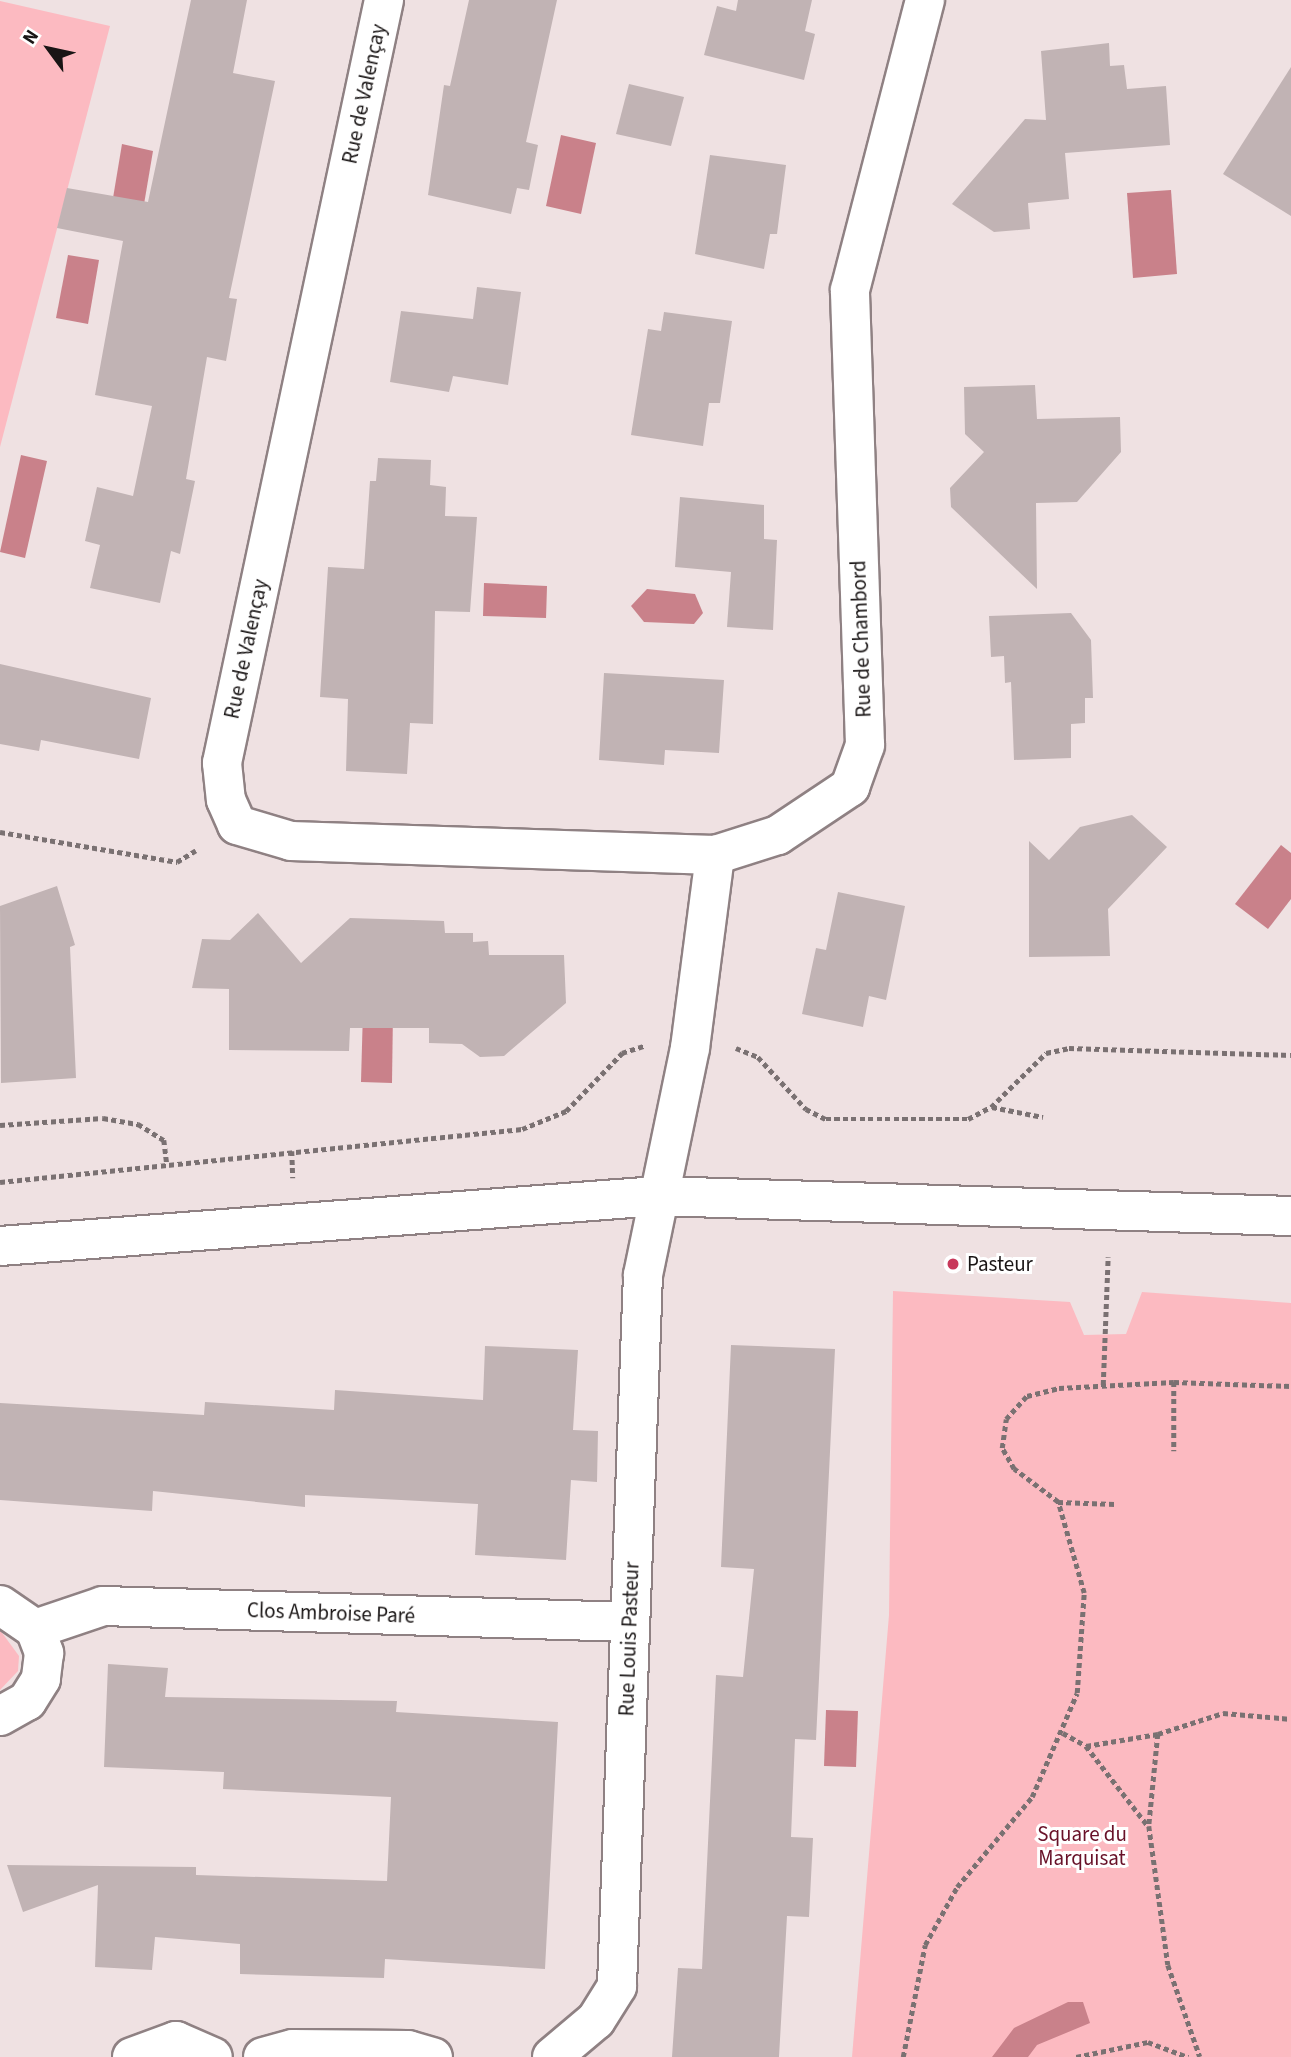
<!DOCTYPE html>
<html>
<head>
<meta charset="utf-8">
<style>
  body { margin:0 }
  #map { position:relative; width:1291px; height:2057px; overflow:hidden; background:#efe1e2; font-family:"Source Sans 3",sans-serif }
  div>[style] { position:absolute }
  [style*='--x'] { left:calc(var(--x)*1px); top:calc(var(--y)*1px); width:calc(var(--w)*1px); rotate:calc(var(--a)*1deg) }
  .green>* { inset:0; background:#fcbac1 }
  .water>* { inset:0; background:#c9818a }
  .building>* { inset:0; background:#c1b3b4 }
  .path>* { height:4.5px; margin-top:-2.25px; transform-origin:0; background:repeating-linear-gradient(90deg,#7a7172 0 5px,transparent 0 8.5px) }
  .roads { filter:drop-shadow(2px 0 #8f8183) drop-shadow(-2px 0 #8f8183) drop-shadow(0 2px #8f8183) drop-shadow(0 -2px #8f8183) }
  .minor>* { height:38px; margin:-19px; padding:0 19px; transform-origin:19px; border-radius:19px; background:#fff }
  .major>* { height:38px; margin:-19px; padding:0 19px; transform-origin:19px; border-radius:19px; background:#fff }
  .dots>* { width:19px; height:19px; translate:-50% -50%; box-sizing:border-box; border:4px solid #fff; border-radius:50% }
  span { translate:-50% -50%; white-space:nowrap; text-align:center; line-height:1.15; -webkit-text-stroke:6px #fff; paint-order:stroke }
  .street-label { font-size:21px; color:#191515 }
  .poi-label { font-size:21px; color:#191515 }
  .left { translate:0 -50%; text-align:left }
  .park-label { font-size:21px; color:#681128 }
  .north { position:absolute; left:14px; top:14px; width:70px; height:70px; -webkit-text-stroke:5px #fff; paint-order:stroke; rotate:303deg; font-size:19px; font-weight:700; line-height:28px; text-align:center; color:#191515 }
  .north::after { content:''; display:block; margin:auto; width:24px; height:32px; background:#191515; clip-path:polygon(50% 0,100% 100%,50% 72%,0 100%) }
</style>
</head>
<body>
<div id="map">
  <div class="green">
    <div style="clip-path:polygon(0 1px,110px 26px,0 447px)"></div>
    <div style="clip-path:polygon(893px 1291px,1070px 1302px,1084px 1335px,1126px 1334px,1142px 1292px,1291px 1303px,1291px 2057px,852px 2057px,889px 1615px)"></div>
    <div style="clip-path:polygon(0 1630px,19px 1656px,18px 1671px,0 1690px)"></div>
  </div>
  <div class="water">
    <div style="clip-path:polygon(561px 135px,596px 143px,581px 214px,546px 206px)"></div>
    <div style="clip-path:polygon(122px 144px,153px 151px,141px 222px,110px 216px)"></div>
    <div style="clip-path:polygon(1171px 190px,1177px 274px,1133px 278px,1127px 193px)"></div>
    <div style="clip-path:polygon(68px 255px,99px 260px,88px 324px,56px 318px)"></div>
    <div style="clip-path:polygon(21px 455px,47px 461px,25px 558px,0 552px)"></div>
    <div style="clip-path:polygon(484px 583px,547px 586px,546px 618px,483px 616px)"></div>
    <div style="clip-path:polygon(647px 589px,695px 594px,703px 613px,694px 624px,644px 622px,631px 606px)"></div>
    <div style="clip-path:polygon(1281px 845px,1291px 853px,1291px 899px,1268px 929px,1235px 904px)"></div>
    <div style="clip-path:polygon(363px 1010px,393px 1012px,392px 1083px,361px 1082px)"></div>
    <div style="clip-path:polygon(826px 1710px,858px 1711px,856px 1767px,824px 1766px)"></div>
    <div style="clip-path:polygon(1068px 2002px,1083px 2002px,1090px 2023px,1037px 2045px,1028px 2057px,992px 2057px,1014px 2028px)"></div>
  </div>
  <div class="building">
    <div style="clip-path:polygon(191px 0,247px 0,233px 73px,275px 81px,229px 298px,237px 299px,226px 361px,207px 357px,186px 479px,195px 481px,180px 554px,171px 551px,160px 603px,90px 588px,100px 545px,85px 541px,97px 487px,133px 496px,152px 406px,95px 395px,123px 241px,57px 228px,67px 188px,148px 202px)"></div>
    <div style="clip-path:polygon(469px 0,557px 0,526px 142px,538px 145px,529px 190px,517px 188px,511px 214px,428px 195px,444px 85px,450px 86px)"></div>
    <div style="clip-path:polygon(738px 0,812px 0,805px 31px,815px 34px,804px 80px,704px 55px,717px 6px,736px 11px)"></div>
    <div style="clip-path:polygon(1109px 43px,1110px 66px,1124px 65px,1127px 89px,1166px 86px,1170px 145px,1065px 153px,1069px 199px,1028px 203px,1030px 229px,994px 232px,952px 204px,1025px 119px,1046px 120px,1041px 51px)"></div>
    <div style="clip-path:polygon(1291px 67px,1291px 216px,1223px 174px)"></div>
    <div style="clip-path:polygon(629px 84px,684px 97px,671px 146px,616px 134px)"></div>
    <div style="clip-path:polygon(710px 155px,786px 165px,777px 234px,770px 234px,764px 269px,695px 254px)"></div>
    <div style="clip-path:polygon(477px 287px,521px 292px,508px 385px,453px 376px,449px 392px,390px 382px,401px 311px,473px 319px)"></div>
    <div style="clip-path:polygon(664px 312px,732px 321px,720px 403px,709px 403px,703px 446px,631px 435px,648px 329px,661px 331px)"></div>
    <div style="clip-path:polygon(1035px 385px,1037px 419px,1120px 417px,1121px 452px,1077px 502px,1036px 503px,1037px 589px,951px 507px,950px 488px,984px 452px,965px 434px,964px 387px)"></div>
    <div style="clip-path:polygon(378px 458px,431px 460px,430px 485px,446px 487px,445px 516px,477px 517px,470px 612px,435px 611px,433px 724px,410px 723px,407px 774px,346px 771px,348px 699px,320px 697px,328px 567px,364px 569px,370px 481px,376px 481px)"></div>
    <div style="clip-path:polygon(680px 497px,764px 505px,764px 539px,777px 540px,773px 630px,727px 627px,731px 572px,675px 567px)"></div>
    <div style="clip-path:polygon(1071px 613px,1091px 640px,1093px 698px,1085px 698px,1085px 723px,1071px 724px,1071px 758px,1014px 760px,1011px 682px,1005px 683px,1004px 656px,991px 657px,989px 616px)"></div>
    <div style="clip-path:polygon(0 664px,151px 698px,139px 759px,41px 740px,39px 751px,0 744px)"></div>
    <div style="clip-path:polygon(604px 673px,724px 680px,719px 753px,665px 750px,664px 765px,599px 760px)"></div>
    <div style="clip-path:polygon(1132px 815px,1167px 847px,1108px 909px,1110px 956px,1029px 957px,1029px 841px,1049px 860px,1080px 827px)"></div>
    <div style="clip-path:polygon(57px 886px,75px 945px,70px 947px,76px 1078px,1px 1083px,0 906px)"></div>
    <div style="clip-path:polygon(838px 892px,905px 906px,886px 1000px,869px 996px,863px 1027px,802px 1014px,816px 948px,826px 950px)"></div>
    <div style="clip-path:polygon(258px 913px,301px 963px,350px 918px,444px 921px,445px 933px,473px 933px,473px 942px,488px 941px,489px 955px,564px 955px,566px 1003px,504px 1056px,480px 1057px,462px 1044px,429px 1043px,429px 1028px,350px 1028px,349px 1051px,229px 1050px,229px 989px,192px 988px,202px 939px,230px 940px)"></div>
    <div style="clip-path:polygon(731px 1345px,835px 1349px,816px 1740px,795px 1739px,791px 1837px,813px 1838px,809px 1917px,787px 1916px,779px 2057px,672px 2057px,678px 1968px,702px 1969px,716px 1675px,743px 1677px,754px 1569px,721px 1567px)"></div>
    <div style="clip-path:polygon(485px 1346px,578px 1350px,573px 1430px,598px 1431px,597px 1482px,571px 1480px,566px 1560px,475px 1555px,478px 1504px,305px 1495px,305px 1507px,153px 1491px,152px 1511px,0 1500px,0 1403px,204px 1415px,205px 1402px,334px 1410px,335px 1390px,483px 1400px)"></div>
    <div style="clip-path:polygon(108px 1664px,168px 1668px,165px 1697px,397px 1701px,396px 1712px,558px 1722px,545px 1969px,385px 1959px,384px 1978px,240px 1974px,240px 1944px,155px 1937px,152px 1970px,95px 1967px,98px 1885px,23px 1912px,7px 1865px,196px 1867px,196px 1875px,387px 1881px,391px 1797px,223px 1789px,224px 1772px,104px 1767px)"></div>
  </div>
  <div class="path">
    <div style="--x:0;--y:832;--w:180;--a:9.6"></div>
    <div style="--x:177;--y:862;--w:22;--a:-32"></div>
    <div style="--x:736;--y:1048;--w:24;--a:22"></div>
    <div style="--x:758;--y:1057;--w:71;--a:47.3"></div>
    <div style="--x:806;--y:1109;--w:22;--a:27"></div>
    <div style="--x:826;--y:1119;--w:142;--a:0"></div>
    <div style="--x:968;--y:1119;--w:26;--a:-28"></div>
    <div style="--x:991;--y:1107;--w:77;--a:-44.5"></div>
    <div style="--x:1046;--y:1053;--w:24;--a:-12"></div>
    <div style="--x:1069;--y:1048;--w:222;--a:1.8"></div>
    <div style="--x:992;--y:1107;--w:52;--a:11.1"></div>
    <div style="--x:0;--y:1125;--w:103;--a:-3.9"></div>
    <div style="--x:103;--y:1118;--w:36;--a:10"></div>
    <div style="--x:138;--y:1124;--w:31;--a:32"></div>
    <div style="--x:164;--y:1140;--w:24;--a:83"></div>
    <div style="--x:292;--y:1151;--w:27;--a:88"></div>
    <div style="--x:0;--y:1182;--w:525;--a:-5.8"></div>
    <div style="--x:522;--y:1129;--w:48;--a:-22.2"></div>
    <div style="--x:566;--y:1111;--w:81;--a:-46"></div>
    <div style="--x:622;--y:1053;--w:23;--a:-18"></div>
    <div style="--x:1174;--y:1382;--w:69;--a:90"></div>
    <div style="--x:1103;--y:1385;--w:128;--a:-87.8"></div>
    <div style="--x:1058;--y:1502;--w:57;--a:2"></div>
    <div style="--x:1063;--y:1733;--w:26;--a:29"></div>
    <div style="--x:1086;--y:1746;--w:73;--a:-9.5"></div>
    <div style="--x:1158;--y:1734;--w:68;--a:-17.9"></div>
    <div style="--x:1223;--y:1713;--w:68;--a:5"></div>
    <div style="--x:1158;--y:1734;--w:92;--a:95.6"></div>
    <div style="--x:1149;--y:1826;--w:140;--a:82.2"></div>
    <div style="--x:1168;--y:1965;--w:97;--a:70.8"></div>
    <div style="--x:1086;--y:1746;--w:101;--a:52.2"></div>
    <div style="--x:903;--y:2057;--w:114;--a:-78.9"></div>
    <div style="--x:925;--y:1945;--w:66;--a:-61.1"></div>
    <div style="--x:957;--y:1887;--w:117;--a:-50.2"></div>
    <div style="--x:1032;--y:1797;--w:113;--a:-66.6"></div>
    <div style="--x:1077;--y:1693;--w:100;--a:-86"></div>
    <div style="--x:1084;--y:1593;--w:95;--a:-105.9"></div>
    <div style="--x:1058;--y:1502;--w:55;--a:-143.1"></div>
    <div style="--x:1014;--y:1469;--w:24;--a:-120"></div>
    <div style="--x:1002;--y:1448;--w:29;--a:-82"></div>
    <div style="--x:1006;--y:1419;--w:31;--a:-48"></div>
    <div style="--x:1027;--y:1396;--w:33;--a:-14"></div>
    <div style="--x:1059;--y:1388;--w:115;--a:-3"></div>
    <div style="--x:1174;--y:1382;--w:117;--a:2"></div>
    <div style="--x:1076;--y:2057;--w:74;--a:-11.8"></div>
    <div style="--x:1148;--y:2042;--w:43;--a:20.6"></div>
  </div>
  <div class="roads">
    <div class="minor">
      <div style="--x:384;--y:0;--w:780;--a:101.99"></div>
      <div style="--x:222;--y:763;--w:37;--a:84"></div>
      <div style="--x:226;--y:800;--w:27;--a:66"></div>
      <div style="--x:237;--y:825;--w:56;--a:16.5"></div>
      <div style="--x:291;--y:841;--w:424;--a:1.9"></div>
      <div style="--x:715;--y:855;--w:66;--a:-17.6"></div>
      <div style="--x:778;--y:835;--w:87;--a:-33.7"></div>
      <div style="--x:850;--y:787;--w:45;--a:-70.3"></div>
      <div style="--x:865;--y:745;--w:455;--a:-91.9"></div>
      <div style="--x:850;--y:290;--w:300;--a:-75.5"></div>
      <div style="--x:0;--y:1605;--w:42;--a:34.4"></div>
      <div style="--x:35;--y:1629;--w:26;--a:69"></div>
      <div style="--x:44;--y:1653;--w:26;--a:97"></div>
      <div style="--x:41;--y:1679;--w:26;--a:122"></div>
      <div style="--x:27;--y:1701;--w:31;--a:151"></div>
      <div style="--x:35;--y:1629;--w:72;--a:-18.7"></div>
      <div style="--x:103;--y:1606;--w:527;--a:1.74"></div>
      <div style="--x:132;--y:2057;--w:47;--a:-20"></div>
      <div style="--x:176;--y:2041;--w:40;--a:23.4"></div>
      <div style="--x:263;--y:2057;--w:31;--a:-15"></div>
      <div style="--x:293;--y:2049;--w:115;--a:0.5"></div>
      <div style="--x:408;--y:2050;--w:26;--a:16"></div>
      <div style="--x:552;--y:2057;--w:57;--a:-40.1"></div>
      <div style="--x:596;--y:2020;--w:40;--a:-58"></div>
      <div style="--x:617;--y:1986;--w:711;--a:-87.91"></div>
      <div style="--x:643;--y:1275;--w:232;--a:-78.3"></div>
      <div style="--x:690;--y:1048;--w:195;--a:-82.6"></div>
    </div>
    <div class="major">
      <div style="--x:0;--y:1246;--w:660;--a:-4.35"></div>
      <div style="--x:658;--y:1196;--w:633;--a:1.81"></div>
    </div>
  </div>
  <div class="dots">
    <div style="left:953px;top:1264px;background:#c8385a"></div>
  </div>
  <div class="street-label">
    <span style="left:364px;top:94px;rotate:-78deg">Rue de Valençay</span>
    <span style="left:861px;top:639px;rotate:-92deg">Rue de Chambord</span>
    <span style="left:246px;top:649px;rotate:-78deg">Rue de Valençay</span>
    <span style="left:331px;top:1613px;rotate:2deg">Clos Ambroise Paré</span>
    <span style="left:629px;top:1639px;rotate:-88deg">Rue Louis Pasteur</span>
  </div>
  <div class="poi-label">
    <span class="left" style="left:967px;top:1264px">Pasteur</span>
  </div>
  <div class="park-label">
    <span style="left:1082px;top:1846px">Square du<br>Marquisat</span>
  </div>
  <div class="north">N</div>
</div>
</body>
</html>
